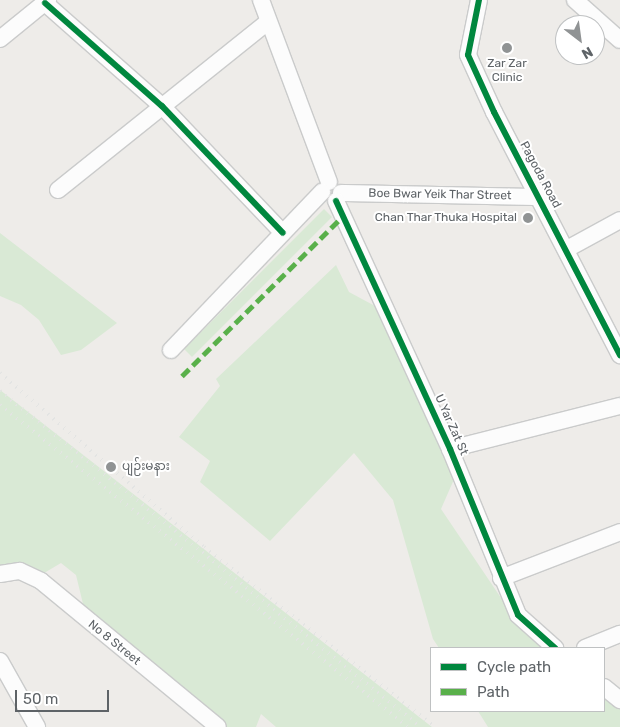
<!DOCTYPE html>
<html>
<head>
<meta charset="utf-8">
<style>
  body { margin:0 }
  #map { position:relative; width:620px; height:727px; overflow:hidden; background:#eeece9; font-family:Rubik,"Noto Sans Myanmar",sans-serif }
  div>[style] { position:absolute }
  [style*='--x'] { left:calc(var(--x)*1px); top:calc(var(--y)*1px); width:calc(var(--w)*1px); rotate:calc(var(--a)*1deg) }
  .green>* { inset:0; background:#d9e9d5 }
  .roads { filter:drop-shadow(1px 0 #cacbcb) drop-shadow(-1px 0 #cacbcb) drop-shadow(0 1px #cacbcb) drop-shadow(0 -1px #cacbcb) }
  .minor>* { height:16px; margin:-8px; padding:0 8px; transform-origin:8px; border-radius:8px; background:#fcfcfc }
  .rail>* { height:4px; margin-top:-2px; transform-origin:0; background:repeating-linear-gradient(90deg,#e3e4e3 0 1px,transparent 0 7px) }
  .quiet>* { height:5px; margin-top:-2.5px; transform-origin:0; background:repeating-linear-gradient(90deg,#59b04a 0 10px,transparent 0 15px) }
  .cycleway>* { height:6px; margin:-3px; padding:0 3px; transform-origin:3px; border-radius:3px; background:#00873e }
  .dots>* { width:14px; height:14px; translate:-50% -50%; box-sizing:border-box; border:2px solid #fff; border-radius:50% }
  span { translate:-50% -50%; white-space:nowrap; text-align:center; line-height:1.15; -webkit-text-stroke:4px #fff; paint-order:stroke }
  .poi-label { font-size:12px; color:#5e6367 }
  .right { translate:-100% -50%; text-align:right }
  .left { translate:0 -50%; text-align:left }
  .street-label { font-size:12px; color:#5e6367 }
  .legend { position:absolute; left:430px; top:647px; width:175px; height:65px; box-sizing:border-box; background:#fff; border:1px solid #bfc1c2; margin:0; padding:6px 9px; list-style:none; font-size:15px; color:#5e6367 }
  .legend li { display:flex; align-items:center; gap:10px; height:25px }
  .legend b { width:25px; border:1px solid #bfc1c2 }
  .north { position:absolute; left:555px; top:15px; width:50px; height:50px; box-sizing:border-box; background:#fff; border:1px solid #bfc1c2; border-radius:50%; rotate:150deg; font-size:14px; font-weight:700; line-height:20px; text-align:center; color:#5e6367 }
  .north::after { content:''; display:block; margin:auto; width:18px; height:22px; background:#909394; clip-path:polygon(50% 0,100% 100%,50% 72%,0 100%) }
  .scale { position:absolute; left:15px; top:690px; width:94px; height:22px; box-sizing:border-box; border:2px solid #5e6367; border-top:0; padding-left:6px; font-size:15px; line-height:18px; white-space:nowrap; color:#5e6367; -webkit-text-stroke:4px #fff; paint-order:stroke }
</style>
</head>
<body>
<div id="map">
  <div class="green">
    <div style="clip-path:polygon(324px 209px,332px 217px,192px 357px,184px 349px)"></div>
    <div style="clip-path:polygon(0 233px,117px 323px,81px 350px,61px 355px,39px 320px,21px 305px,0 296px)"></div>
    <div style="clip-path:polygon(336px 265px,349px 292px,375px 306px,455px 477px,441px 509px,522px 629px,546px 648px,439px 648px,433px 639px,393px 500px,354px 453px,270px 541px,200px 482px,210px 461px,179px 437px,220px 386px,216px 379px)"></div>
    <div style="clip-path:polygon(0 390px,432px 727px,276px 727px,261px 714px,256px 727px,226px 727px,84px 608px,76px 575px,61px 563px,34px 579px,0 579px)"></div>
    <div style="clip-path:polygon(604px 694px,620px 707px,620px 727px,488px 727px,478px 711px,604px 711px)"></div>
  </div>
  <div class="roads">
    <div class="minor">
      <div style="--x:261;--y:0;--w:194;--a:69.5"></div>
      <div style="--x:479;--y:0;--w:56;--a:101.3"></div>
      <div style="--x:468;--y:55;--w:63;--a:65.5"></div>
      <div style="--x:494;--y:112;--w:274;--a:62.6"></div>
      <div style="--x:575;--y:0;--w:60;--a:41.6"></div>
      <div style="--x:45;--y:3;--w:156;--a:41.4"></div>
      <div style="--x:162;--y:106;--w:175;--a:46.4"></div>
      <div style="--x:0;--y:39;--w:62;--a:-39.1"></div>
      <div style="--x:58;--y:190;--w:269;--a:-38.7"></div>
      <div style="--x:341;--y:193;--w:197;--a:1.2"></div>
      <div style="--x:336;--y:201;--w:273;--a:65.3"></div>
      <div style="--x:450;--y:449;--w:179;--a:67.7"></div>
      <div style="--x:518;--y:615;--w:50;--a:41.7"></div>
      <div style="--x:567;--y:249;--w:60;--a:-28.7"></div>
      <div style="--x:171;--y:350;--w:219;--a:-46.3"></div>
      <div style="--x:450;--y:449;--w:175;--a:-14.2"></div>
      <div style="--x:0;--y:574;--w:20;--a:-9"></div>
      <div style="--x:20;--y:571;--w:23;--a:25"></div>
      <div style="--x:41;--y:581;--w:229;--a:39.5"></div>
      <div style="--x:501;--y:578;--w:128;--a:-21.1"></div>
      <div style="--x:585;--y:648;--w:38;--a:-22"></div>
      <div style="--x:0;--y:661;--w:76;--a:60.7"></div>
      <div style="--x:604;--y:687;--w:21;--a:39"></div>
    </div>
  </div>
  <div class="rail">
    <div style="--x:0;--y:373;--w:268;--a:40.5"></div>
    <div style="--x:204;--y:547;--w:293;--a:37.9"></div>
    <div style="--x:0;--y:391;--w:539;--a:38.59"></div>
    <div style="--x:0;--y:405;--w:520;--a:38.28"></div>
  </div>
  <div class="quiet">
    <div style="--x:182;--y:376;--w:227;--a:-44.8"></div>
  </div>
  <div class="cycleway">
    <div style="--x:479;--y:0;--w:56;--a:101.3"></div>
    <div style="--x:468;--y:55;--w:63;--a:65.5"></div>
    <div style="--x:494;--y:112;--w:274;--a:62.6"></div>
    <div style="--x:45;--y:3;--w:156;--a:41.4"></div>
    <div style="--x:162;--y:106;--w:175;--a:46.4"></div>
    <div style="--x:336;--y:201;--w:273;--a:65.3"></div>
    <div style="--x:450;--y:449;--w:179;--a:67.7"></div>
    <div style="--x:518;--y:615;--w:50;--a:41.7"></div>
  </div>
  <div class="dots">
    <div style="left:507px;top:48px;background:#909394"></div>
    <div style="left:528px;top:218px;background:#909394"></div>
    <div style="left:111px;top:467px;background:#909394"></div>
  </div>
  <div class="poi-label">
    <span style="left:507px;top:71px">Zar Zar<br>Clinic</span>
    <span class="right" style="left:517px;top:218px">Chan Thar Thuka Hospital</span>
    <span class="left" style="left:122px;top:467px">ပျဉ်းမနား</span>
  </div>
  <div class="street-label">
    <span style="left:540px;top:175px;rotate:62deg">Pagoda Road</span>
    <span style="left:440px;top:195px;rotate:1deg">Boe Bwar Yeik Thar Street</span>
    <span style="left:451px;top:425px;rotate:66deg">U Yar Zat St</span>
    <span style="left:114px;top:643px;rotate:39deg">No 8 Street</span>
  </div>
  <ul class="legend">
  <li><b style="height:6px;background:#00873e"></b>Cycle path</li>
  <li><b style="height:6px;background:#59b04a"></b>Path</li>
  </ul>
  <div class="north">N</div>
  <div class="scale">50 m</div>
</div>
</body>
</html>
